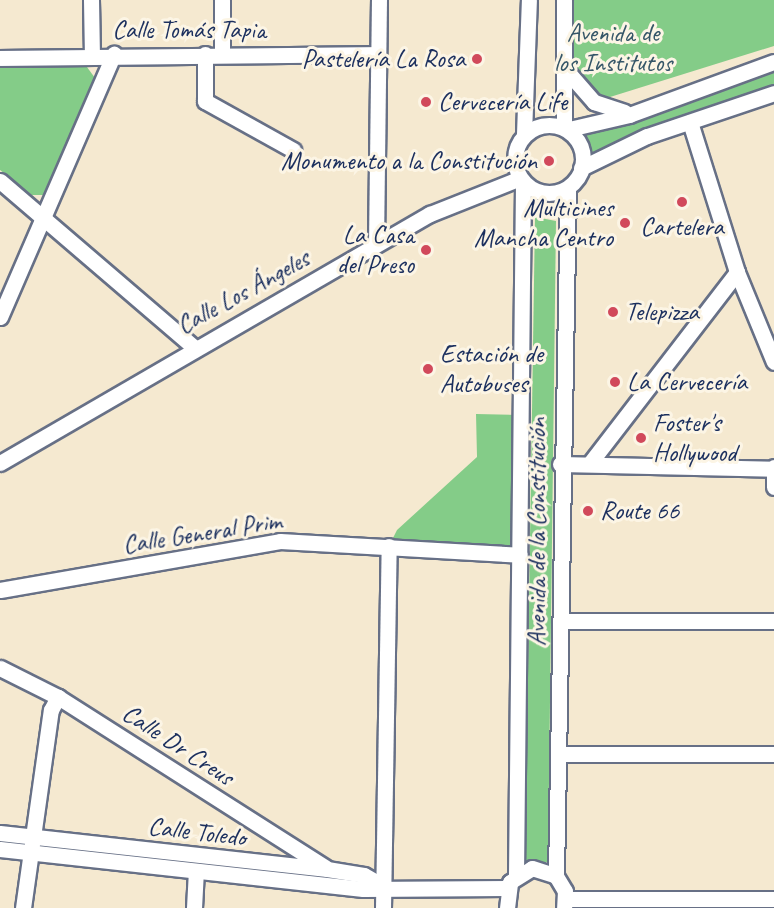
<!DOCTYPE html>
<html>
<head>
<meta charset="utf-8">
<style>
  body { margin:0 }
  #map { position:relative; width:774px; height:908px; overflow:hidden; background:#f5e9d0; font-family:Caveat,sans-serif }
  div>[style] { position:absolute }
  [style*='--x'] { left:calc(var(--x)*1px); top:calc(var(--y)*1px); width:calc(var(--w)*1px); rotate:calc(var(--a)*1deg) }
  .green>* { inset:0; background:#84cc88 }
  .roads { filter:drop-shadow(2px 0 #677086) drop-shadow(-2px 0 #677086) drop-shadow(0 2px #677086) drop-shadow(0 -2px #677086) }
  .street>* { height:15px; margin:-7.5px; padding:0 7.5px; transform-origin:7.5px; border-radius:7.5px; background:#fff }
  .street>.ring { margin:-7.5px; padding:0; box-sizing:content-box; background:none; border:15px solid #fff; border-radius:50% }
  .dots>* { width:16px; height:16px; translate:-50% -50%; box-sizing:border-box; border:3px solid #fcf5e5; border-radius:50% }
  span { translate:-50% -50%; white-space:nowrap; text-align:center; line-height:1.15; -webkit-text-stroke:6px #fcf5e5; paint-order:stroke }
  .street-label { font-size:26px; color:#1b2f5e }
  .park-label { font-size:26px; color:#355668 }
  .poi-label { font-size:26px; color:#1b2f5e }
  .right { translate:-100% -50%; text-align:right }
  .left { translate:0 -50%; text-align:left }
</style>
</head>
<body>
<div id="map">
  <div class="green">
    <div style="clip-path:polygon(564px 0,774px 0,774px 46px,594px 102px,566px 70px)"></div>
    <div style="clip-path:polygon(774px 61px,774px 93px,581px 168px,576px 134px)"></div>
    <div style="clip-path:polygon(84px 63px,95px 78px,46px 195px,31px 195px,0 170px,0 66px)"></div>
    <div style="clip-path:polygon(535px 217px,556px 221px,548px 862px,525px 863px)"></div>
    <div style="clip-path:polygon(476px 414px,520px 415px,520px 555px,389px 546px,397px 530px,477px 457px)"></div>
  </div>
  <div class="roads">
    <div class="street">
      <div style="--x:91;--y:0;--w:55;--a:89"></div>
      <div style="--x:564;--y:0;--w:127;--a:90"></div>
      <div style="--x:222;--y:53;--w:53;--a:-90"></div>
      <div style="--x:205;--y:54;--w:47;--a:90"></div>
      <div style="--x:205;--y:101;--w:101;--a:29.1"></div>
      <div style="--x:0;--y:58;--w:378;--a:-0.6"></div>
      <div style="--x:566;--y:70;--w:43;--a:48.8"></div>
      <div style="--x:594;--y:102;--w:32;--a:18"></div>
      <div style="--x:690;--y:122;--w:157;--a:72.6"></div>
      <div style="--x:737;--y:272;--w:97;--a:67.7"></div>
      <div class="ring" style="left:515px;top:125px;width:53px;height:53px"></div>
      <div style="--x:569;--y:129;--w:62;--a:-13.1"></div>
      <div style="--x:629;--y:115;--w:154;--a:-20.1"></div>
      <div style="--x:524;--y:134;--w:134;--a:-87.9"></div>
      <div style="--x:581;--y:168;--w:73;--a:-25.9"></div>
      <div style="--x:647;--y:136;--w:134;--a:-18.7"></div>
      <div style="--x:0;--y:181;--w:255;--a:40.6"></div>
      <div style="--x:376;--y:244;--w:244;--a:-89.3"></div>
      <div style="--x:0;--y:317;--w:287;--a:-66.6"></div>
      <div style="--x:0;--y:463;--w:497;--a:-30.1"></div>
      <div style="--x:430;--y:214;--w:95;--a:-21.7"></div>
      <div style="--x:590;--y:463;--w:241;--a:-52.4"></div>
      <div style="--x:560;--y:464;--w:213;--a:1.3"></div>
      <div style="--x:774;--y:467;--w:20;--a:90"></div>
      <div style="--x:0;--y:590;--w:284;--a:-9.9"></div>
      <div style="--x:280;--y:541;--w:240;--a:3.3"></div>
      <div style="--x:561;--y:621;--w:213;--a:0"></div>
      <div style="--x:0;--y:668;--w:65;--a:26.6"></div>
      <div style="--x:58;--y:697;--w:317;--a:32.5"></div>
      <div style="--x:559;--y:754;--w:215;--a:0"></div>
      <div style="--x:0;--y:833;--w:329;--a:6.3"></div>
      <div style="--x:327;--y:869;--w:37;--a:9"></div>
      <div style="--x:364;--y:875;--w:24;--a:30"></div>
      <div style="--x:0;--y:849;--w:365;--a:6.3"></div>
      <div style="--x:363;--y:889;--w:144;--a:-0.4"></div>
      <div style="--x:516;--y:875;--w:688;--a:-89.42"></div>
      <div style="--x:556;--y:876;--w:688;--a:-89"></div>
      <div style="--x:566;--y:899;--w:208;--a:0"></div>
      <div style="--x:23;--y:908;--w:200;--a:-82"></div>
      <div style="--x:51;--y:710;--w:15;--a:-62"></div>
      <div style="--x:194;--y:908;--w:35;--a:-87"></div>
      <div style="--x:383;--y:908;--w:362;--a:-89.1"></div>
      <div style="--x:507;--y:908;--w:26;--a:-83"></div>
      <div style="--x:510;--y:882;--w:26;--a:-32"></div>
      <div style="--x:532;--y:868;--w:25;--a:18"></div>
      <div style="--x:556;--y:876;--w:17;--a:59"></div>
      <div style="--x:565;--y:891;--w:17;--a:93"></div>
    </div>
  </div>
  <div class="dots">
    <div style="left:477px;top:59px;background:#d1495b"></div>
    <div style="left:426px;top:102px;background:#d1495b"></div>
    <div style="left:549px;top:161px;background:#d1495b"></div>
    <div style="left:682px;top:202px;background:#d1495b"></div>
    <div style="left:625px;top:223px;background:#d1495b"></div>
    <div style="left:426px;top:250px;background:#d1495b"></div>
    <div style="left:613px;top:312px;background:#d1495b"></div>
    <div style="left:428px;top:369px;background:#d1495b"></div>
    <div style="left:615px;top:382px;background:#d1495b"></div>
    <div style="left:641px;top:438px;background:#d1495b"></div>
    <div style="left:588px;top:511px;background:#d1495b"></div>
  </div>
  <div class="street-label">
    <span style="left:189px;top:30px">Calle Tomás Tapia</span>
    <span style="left:243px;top:292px;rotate:-29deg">Calle Los Ángeles</span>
    <span style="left:537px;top:532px;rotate:-90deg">Avenida de la Constitución</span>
    <span style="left:202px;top:533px;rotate:-9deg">Calle General Prim</span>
    <span style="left:178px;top:745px;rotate:33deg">Calle Dr Creus</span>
    <span style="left:197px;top:832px;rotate:7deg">Calle Toledo</span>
  </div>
  <div class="park-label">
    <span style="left:613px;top:48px">Avenida de<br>los Institutos</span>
  </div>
  <div class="poi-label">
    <span class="right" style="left:465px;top:59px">Pastelería La Rosa</span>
    <span class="left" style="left:438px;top:102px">Cervecería Life</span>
    <span class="right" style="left:537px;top:161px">Monumento a la Constitución</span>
    <span class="right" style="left:613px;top:223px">Multicines<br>Mancha Centro</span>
    <span style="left:682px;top:227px">Cartelera</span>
    <span class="right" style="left:414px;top:250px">La Casa<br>del Preso</span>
    <span class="left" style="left:625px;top:312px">Telepizza</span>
    <span class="left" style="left:440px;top:369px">Estación de<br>Autobuses</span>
    <span class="left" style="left:627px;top:382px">La Cervecería</span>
    <span class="left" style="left:653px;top:438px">Foster's<br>Hollywood</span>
    <span class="left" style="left:600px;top:511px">Route 66</span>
  </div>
</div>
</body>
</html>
